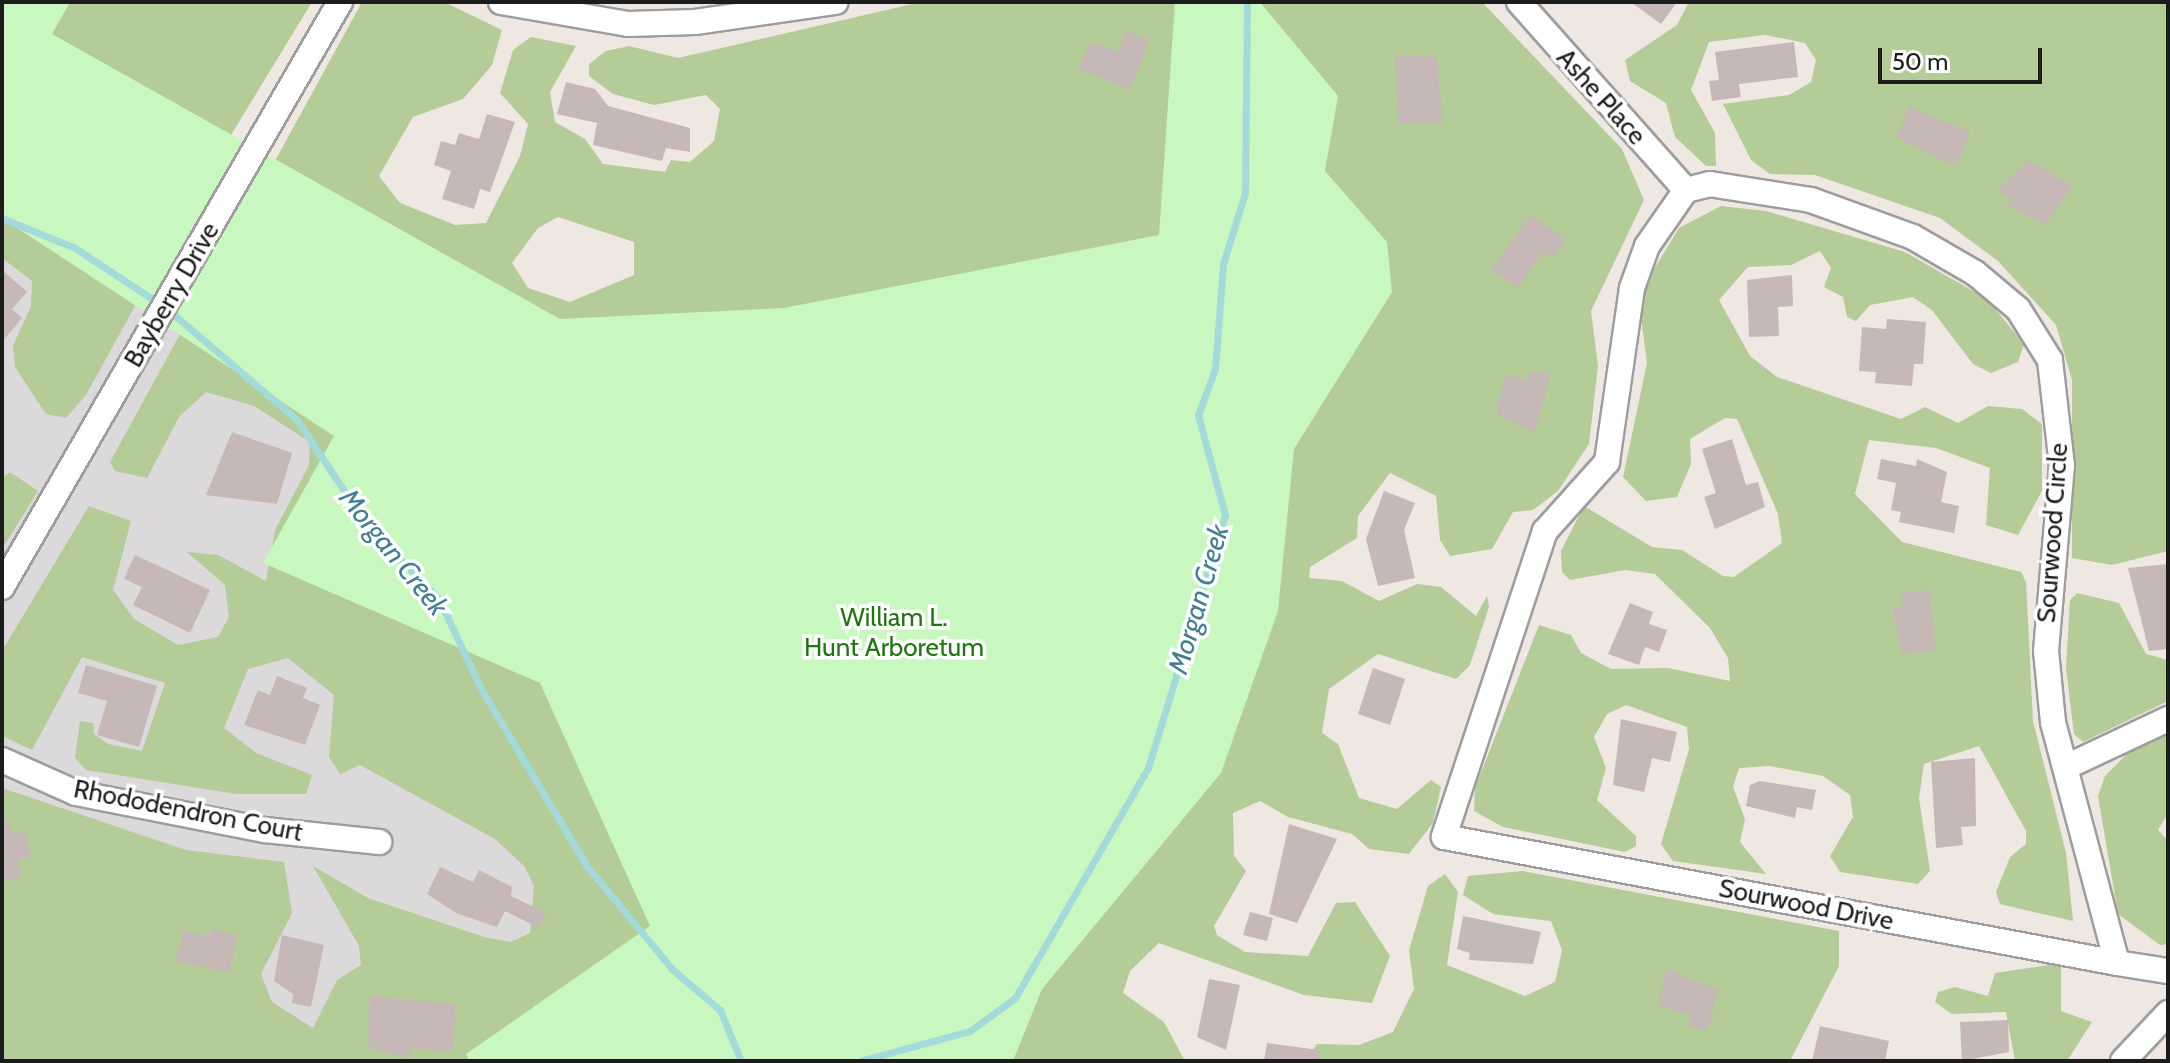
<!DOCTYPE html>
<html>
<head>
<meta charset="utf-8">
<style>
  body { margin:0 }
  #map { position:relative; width:2170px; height:1063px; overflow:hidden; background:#eee7e2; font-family:Cabin,sans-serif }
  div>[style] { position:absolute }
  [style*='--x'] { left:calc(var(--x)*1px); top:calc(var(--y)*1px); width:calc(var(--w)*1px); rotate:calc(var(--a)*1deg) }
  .residential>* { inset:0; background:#dbd9da }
  .forest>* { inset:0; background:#b4cc98 }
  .park>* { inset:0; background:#c8f8bf }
  .stream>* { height:7px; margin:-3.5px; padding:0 3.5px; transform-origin:3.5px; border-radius:3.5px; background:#a3dbda }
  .building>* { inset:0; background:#c5b8b6 }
  .roads { filter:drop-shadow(2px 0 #9d9d9d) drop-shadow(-2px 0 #9d9d9d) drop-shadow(0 2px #9d9d9d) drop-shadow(0 -2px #9d9d9d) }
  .minor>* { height:24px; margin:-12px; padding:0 12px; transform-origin:12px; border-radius:12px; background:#fff }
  span { translate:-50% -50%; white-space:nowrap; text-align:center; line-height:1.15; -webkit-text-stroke:7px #fff; paint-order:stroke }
  .street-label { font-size:26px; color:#1c1c1c }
  .park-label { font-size:26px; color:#1e770e }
  .water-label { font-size:28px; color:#437e92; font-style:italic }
  .frame { position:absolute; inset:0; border:4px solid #1c1c1c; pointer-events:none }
  .scale { position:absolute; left:1878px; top:48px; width:164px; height:36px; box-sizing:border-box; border:4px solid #1c1c1c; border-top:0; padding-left:10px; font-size:24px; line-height:28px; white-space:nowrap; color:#1c1c1c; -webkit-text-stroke:6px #fff; paint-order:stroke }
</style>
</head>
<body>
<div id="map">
  <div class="residential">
    <div style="clip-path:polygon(2px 218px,334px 436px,264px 563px,540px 683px,650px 926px,467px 1054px,2px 1061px)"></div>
  </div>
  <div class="forest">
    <div style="clip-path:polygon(2px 2px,312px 2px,211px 168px,86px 395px,66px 418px,46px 414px,15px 367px,13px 346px,31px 306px,32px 281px,2px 258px)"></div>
    <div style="clip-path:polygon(evenodd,362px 2px,444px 2px,502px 30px,492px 65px,463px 99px,413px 117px,379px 176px,400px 203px,455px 225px,486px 223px,520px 156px,528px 124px,500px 93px,513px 50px,531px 37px,576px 46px,550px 92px,555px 122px,585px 139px,603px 164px,665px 172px,671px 160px,690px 162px,714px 141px,720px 109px,706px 95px,654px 105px,613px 94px,589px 76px,589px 64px,606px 51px,629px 46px,678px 58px,921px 2px,1482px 2px,1622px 149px,1644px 200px,1591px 311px,1598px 366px,1589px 444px,1558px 491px,1533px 510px,1513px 512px,1492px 549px,1450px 556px,1440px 540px,1436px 496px,1390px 473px,1358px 516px,1357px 538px,1310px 567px,1309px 578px,1342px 581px,1379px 601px,1417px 584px,1441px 587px,1476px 616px,1487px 596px,1489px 607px,1470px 665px,1456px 679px,1378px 654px,1329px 689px,1322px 733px,1338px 744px,1359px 798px,1397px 809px,1431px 780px,1441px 787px,1433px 823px,1409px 854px,1369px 849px,1352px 834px,1288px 817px,1260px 801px,1233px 813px,1234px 856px,1246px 871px,1214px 926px,1217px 935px,1245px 952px,1308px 956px,1336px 903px,1355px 902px,1390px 956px,1372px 1003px,1304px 995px,1159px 943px,1130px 971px,1123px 993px,1164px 1022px,1185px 1061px,2px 1061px,2px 788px,186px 850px,284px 862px,292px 913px,261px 974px,272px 1002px,313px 1028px,337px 980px,361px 965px,359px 946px,313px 866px,368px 898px,484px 937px,511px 942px,530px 933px,534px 886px,525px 867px,495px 839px,360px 765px,340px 774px,329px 757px,334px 695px,288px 658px,248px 669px,224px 728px,256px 753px,312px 775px,306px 794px,236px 794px,86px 770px,75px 758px,80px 721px,93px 723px,94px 734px,108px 744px,142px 751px,165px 683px,82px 657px,32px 750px,2px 736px,2px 651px,89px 506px,131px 521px,113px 590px,134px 619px,178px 645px,218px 637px,229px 617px,225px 585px,187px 552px,218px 555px,266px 581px,275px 530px,309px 465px,310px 442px,254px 406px,206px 392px,179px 417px,147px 478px,115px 471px,110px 462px,362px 2px,558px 217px,634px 242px,634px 275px,570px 302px,528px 288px,512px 263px,538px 228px,558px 217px)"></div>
    <div style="clip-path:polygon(1689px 2px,2168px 2px,2168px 551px,2112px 565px,2072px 558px,2072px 380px,2056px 325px,1998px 261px,1940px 218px,1815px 175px,1770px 174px,1751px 160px,1723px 104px,1789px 95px,1811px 82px,1816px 60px,1805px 43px,1765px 35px,1709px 42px,1691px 90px,1715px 133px,1716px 166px,1706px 166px,1675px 137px,1666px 103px,1630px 81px,1625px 60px,1677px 25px)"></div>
    <div style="clip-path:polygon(1721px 206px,1766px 211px,1905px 252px,1987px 299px,2024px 344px,2018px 362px,1991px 373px,1973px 364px,1932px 310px,1913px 297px,1870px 305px,1856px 321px,1847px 317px,1843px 297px,1824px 287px,1831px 268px,1820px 251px,1791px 265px,1748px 267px,1719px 300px,1750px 356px,1777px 377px,1901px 419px,1925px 407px,1958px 423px,1988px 406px,2022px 409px,2042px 424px,2042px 491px,2018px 535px,1986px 525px,1990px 468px,1936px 448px,1869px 440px,1855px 494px,1902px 542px,2021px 572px,2026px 582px,2033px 721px,2066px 853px,2073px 921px,2000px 904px,1996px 892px,2010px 857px,2026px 844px,2026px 831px,1979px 746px,1924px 764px,1919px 798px,1930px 871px,1918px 884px,1840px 872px,1830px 856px,1853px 817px,1850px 795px,1823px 776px,1770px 766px,1739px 768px,1733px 787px,1745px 819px,1740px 842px,1766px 874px,1673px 861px,1661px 844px,1689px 749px,1687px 727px,1626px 705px,1607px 714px,1594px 737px,1606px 768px,1597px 800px,1636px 836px,1636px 846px,1625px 852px,1503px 827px,1474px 811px,1475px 788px,1539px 625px,1571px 635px,1581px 653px,1611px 669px,1668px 668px,1730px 681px,1728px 658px,1710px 628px,1655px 574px,1625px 570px,1570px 580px,1562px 572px,1561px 551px,1584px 506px,1652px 547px,1682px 550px,1723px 576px,1734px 577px,1782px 543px,1778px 514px,1737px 419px,1725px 418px,1690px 439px,1691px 464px,1677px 497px,1646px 501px,1623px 477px,1647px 363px,1640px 309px,1648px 279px,1679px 228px)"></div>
    <div style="clip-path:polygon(10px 472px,38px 491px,2px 549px,2px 478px)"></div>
    <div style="clip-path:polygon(2077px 593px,2119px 603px,2146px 654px,2168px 660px,2168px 701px,2083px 742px,2074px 734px,2066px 668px,2070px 600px)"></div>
    <div style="clip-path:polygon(2168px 733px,2168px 813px,2158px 830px,2168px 841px,2168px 944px,2160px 945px,2118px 914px,2098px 796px,2105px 776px,2129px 752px)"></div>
    <div style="clip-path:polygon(1523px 871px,1839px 931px,1839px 966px,1790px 1061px,1305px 1061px,1317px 1044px,1359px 1045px,1393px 1032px,1414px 989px,1409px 950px,1428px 886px,1445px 874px,1458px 892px,1447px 965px,1525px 996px,1555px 982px,1562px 950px,1551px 921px,1493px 914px,1463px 895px,1468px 876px)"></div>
    <div style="clip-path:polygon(2050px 965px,2061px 967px,2061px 1011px,2092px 1022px,2067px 1061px,2015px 1061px,2006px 1012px,1952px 1014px,1935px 1002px,1938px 992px,1955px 987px,1988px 996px,1995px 973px)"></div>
  </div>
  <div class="park">
    <div style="clip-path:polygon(2px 2px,70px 2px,52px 34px,560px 319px,784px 308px,1159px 235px,1175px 2px,1260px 2px,1338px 96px,1325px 171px,1387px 242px,1392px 292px,1294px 449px,1278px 611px,1221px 773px,1042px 989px,1013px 1061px,469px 1061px,466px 1054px,650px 926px,540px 683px,263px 563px,334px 436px,2px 218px)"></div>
  </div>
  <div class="stream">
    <div style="--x:2;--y:218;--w:79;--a:22.3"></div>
    <div style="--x:75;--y:248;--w:109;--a:33.4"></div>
    <div style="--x:166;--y:308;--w:172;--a:40.5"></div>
    <div style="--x:297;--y:420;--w:125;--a:56.4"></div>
    <div style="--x:366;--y:524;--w:105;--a:45.8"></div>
    <div style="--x:439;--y:599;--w:97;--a:65"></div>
    <div style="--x:480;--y:687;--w:207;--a:59.2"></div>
    <div style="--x:586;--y:865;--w:136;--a:50.4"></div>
    <div style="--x:673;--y:970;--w:62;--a:40.4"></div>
    <div style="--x:720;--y:1010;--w:55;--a:67.6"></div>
    <div style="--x:860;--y:1061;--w:114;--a:-15.3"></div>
    <div style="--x:970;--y:1031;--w:56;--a:-36.3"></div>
    <div style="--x:1015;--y:998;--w:266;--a:-60"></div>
    <div style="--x:1148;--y:768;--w:264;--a:-73.1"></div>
    <div style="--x:1225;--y:515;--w:104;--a:-105.1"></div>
    <div style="--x:1198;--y:415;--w:49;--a:-69.7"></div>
    <div style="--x:1215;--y:369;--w:105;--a:-85.6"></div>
    <div style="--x:1223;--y:264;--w:74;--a:-72.8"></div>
    <div style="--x:1245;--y:193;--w:191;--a:-89.4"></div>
  </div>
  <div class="building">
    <div style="clip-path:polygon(1631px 2px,1677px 2px,1661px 24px)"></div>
    <div style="clip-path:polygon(1126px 31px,1149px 40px,1130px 89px,1079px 69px,1090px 42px,1118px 52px)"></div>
    <div style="clip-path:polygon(1794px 42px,1798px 77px,1739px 84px,1741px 97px,1712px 101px,1709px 81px,1719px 80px,1715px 52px)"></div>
    <div style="clip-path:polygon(1395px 55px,1436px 55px,1443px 123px,1398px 123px)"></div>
    <div style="clip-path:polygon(566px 82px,595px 89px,608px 106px,690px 128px,690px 152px,666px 148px,662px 161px,593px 145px,597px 123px,557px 114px)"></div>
    <div style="clip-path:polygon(1909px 107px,1970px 132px,1956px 167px,1897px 137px)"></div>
    <div style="clip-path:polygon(487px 114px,515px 122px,490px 192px,480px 189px,474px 209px,442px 199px,451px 171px,434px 165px,441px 141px,455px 145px,459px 133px,479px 139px)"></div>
    <div style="clip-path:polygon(2029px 160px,2072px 186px,2045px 225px,2007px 206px,2011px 200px,1998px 190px)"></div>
    <div style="clip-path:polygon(1530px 215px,1566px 239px,1553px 259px,1543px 252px,1518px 288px,1492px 270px)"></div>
    <div style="clip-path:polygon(2px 270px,27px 292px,12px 309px,22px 318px,2px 342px)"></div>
    <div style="clip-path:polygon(1792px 275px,1793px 306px,1778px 307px,1779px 336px,1749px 337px,1747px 280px)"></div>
    <div style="clip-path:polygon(1887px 319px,1926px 322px,1923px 364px,1914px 364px,1912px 386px,1875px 383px,1876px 372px,1859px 371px,1862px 327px,1886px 329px)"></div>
    <div style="clip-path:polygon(1530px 370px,1550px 374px,1535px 433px,1496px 414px,1505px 375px,1528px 380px)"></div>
    <div style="clip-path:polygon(232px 432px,292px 453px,277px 504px,206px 495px)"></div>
    <div style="clip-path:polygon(1732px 439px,1746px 485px,1758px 482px,1765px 507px,1715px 529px,1704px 497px,1716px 493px,1702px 449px)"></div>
    <div style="clip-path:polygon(1881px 459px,1916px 466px,1917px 459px,1947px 472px,1941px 502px,1959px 506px,1954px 533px,1899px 522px,1901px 512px,1891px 510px,1896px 483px,1877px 479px)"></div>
    <div style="clip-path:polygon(1384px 491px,1415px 503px,1404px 530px,1415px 578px,1378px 586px,1366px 539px)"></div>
    <div style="clip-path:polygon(135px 555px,210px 590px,190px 633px,133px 605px,142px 587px,124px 579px)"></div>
    <div style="clip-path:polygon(2168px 564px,2168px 649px,2149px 651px,2128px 568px)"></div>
    <div style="clip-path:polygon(1930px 590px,1935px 651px,1902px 654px,1892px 607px,1902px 606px,1901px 593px)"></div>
    <div style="clip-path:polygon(1630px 603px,1653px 612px,1649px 624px,1667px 630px,1659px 652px,1645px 647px,1639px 665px,1608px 654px)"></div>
    <div style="clip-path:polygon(86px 665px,157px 686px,139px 747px,97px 735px,107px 701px,78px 693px)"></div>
    <div style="clip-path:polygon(1373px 668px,1405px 679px,1390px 725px,1358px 714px)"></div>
    <div style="clip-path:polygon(277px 676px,307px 688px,303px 698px,320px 705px,305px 745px,244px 725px,258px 690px,270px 695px)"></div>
    <div style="clip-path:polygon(1621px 719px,1677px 732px,1670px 762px,1652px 758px,1644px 792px,1613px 785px)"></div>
    <div style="clip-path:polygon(1975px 758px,1976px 826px,1961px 827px,1963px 845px,1936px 848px,1931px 762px)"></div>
    <div style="clip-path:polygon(1760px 781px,1816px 790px,1812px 810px,1797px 807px,1795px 818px,1746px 806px,1750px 785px)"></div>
    <div style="clip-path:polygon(8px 821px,12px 834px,25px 831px,31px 856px,18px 860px,22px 876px,2px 882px,2px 822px)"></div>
    <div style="clip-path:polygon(1289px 824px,1337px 839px,1297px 923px,1269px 914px)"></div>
    <div style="clip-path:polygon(440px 867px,473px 882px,479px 870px,512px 887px,511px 896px,546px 913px,539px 928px,505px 911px,497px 927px,456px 913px,427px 894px)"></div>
    <div style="clip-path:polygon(1250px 912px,1273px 918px,1267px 941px,1243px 935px)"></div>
    <div style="clip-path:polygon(1463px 916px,1541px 932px,1533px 964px,1469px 960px,1470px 953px,1457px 949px)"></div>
    <div style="clip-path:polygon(211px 929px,237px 935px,229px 973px,176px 961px,183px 930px,209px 937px)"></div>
    <div style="clip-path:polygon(282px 935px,324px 945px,311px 1007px,292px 1003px,293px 994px,274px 981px)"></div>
    <div style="clip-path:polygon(1667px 969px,1719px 991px,1707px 1031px,1689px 1026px,1691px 1015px,1657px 1005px)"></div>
    <div style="clip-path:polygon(1209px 979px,1240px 985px,1226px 1050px,1197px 1037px)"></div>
    <div style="clip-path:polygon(370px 996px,456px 1004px,452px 1052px,410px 1048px,409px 1058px,369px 1048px)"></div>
    <div style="clip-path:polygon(2008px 1020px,2009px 1052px,1962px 1061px,1960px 1022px)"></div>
    <div style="clip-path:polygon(1820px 1026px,1889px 1041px,1885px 1061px,1812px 1061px)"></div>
    <div style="clip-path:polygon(1267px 1043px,1319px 1050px,1318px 1061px,1264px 1061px)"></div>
  </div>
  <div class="roads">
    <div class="minor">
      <div style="--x:501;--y:2;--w:129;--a:9.8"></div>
      <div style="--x:628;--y:24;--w:67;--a:-1.7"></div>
      <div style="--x:695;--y:22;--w:142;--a:-8.1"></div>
      <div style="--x:1519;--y:2;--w:251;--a:48.4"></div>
      <div style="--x:2;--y:587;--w:676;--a:-59.98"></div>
      <div style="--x:2;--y:760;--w:81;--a:24"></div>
      <div style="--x:76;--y:793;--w:193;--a:11.1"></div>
      <div style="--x:265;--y:830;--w:115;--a:6"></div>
      <div style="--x:2066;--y:767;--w:113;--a:-25.2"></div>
      <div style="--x:2117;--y:963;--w:249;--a:-104.9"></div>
      <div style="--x:2053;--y:722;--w:71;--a:-95.6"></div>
      <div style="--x:2046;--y:651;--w:186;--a:-85.1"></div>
      <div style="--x:2062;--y:466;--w:107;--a:-96.5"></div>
      <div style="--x:2050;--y:360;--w:60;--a:-122.1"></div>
      <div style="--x:2018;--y:309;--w:56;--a:-140.1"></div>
      <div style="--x:1975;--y:273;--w:72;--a:-149.9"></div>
      <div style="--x:1913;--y:237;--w:109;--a:-160.1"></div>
      <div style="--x:1811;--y:200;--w:102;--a:-171"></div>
      <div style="--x:1710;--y:184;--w:25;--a:166"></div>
      <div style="--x:1686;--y:190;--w:68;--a:124.9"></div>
      <div style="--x:1647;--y:246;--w:45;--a:109.7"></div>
      <div style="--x:1632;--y:288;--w:176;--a:98.2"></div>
      <div style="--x:1607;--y:462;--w:93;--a:131.9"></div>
      <div style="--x:1545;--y:531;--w:322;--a:108.3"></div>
      <div style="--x:1444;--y:837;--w:685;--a:10.6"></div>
      <div style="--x:2117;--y:963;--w:52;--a:8.9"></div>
      <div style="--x:2123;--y:1061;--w:66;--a:-46.8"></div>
    </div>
  </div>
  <div class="street-label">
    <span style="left:1601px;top:97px;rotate:48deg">Ashe Place</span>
    <span style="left:172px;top:295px;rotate:-60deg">Bayberry Drive</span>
    <span style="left:2053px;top:533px;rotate:-86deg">Sourwood Circle</span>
    <span style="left:188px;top:811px;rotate:11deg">Rhododendron Court</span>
    <span style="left:1806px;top:905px;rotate:11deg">Sourwood Drive</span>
  </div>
  <div class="park-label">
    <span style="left:894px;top:633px">William L.<br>Hunt Arboretum</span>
  </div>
  <div class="water-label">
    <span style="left:394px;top:552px;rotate:51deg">Morgan Creek</span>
    <span style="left:1198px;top:599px;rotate:-74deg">Morgan Creek</span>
  </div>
  <div class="frame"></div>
  <div class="scale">50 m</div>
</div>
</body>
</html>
